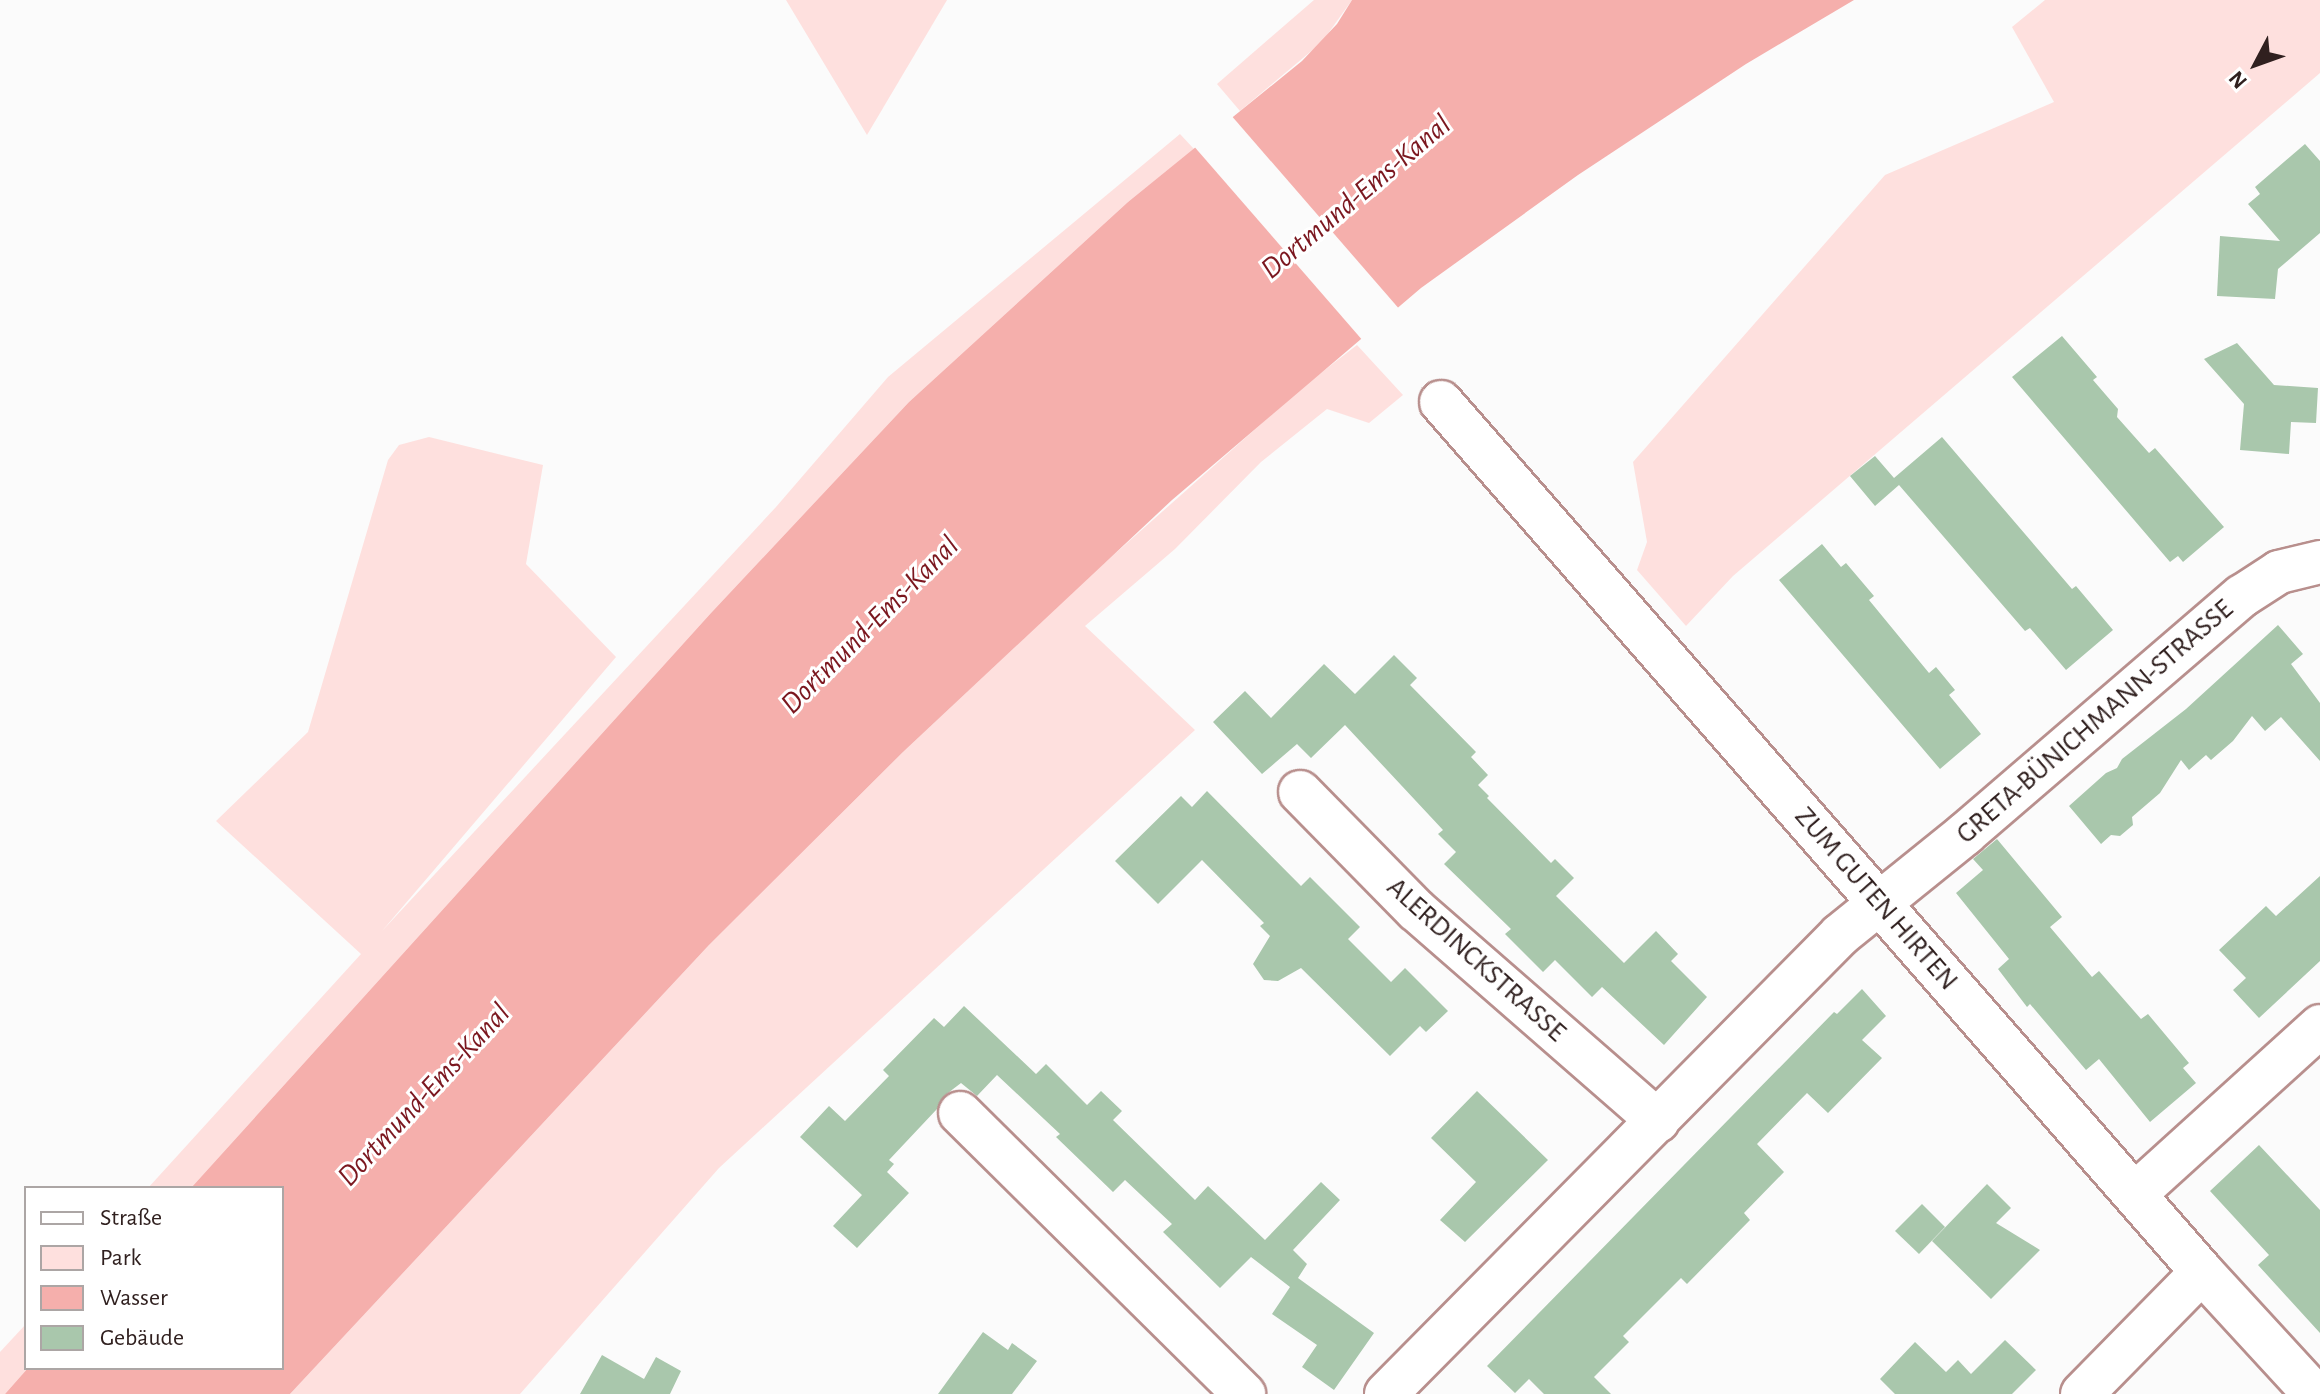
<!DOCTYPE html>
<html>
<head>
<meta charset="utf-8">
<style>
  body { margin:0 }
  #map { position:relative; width:2320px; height:1394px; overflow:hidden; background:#fbfbfb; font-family:"Alegreya Sans",sans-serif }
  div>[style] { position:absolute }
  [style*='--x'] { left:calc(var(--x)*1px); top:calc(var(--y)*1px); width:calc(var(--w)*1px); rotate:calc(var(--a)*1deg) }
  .green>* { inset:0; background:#fee0de }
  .water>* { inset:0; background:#f5afac }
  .pier>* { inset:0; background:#fbfbfb }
  .building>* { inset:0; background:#a9c7ac }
  .roads { filter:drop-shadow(2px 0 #b88f8d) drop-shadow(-2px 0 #b88f8d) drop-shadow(0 2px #b88f8d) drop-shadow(0 -2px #b88f8d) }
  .minor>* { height:42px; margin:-21px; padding:0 21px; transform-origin:21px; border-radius:21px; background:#fff }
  span { translate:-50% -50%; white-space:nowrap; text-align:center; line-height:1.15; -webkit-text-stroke:6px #fff; paint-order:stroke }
  .street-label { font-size:28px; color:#30201f }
  .water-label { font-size:30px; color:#7b171f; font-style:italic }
  .legend { position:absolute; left:24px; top:1186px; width:260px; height:184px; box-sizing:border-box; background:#fff; border:2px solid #aca6a5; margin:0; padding:10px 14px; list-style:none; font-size:24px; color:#30201f }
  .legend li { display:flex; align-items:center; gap:16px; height:40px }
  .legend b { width:40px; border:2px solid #aca6a5 }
  .north { position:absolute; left:2216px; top:24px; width:80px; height:80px; -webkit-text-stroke:6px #fff; paint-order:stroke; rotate:229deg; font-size:22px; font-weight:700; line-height:32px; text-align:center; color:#30201f }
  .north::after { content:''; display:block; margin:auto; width:28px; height:36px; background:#30201f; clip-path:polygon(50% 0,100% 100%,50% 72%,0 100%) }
</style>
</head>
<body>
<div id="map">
  <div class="green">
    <div style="clip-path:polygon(786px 0,947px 0,867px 135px)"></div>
    <div style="clip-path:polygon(1314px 0,1352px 0,1322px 42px,1240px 111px,1217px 84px)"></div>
    <div style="clip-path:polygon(2045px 0,2320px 0,2320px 73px,1733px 576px,1686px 626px,1637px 570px,1647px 542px,1633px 462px,1885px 175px,2054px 102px,2012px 27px)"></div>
    <div style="clip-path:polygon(1180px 134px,1194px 149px,1128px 202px,909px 402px,711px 613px,191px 1188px,148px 1188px,361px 954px,216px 821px,308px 732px,388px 460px,399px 445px,429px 437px,543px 465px,526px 564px,616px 657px,382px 931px,776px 507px,888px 377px)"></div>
    <div style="clip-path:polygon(1357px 345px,1403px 395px,1369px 423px,1327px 409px,1261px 462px,1175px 549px,1085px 626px,1195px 730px,719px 1168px,520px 1394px,290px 1394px,709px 945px,903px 752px,1101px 566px,1304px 386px)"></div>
    <div style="clip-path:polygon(26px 1324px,28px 1368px,5px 1394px,0 1394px,0 1352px)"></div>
  </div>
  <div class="water">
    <div style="clip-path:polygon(1352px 0,1854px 0,1746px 64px,1578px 175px,1421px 288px,1172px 500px,903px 752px,709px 945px,290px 1394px,5px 1394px,28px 1368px,282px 1368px,282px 1188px,191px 1188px,711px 613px,909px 402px,1128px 202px,1302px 61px,1337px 24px)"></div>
  </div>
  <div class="pier">
    <div style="clip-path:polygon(1230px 114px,1401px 311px,1364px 342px,1192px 144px)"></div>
  </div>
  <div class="building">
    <div style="clip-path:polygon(2305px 144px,2320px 161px,2320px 233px,2278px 269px,2275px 299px,2217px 296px,2220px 236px,2280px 241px,2248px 204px,2260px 194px,2255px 187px)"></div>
    <div style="clip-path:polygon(2062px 336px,2097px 377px,2093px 380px,2118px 409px,2117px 417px,2149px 453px,2155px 448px,2224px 527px,2183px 562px,2178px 556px,2170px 562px,2012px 377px)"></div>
    <div style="clip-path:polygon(2237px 343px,2274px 385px,2318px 388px,2316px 423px,2291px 422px,2289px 454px,2240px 450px,2244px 404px,2204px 359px)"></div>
    <div style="clip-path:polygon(1942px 437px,2072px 589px,2076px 586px,2113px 630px,2066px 670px,2030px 628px,2025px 631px,1899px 485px,1875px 506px,1850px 476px,1875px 456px,1894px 478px)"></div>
    <div style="clip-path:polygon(1822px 544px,1841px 567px,1846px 563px,1874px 596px,1869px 600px,1929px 673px,1936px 667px,1955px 690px,1949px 695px,1981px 734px,1940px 769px,1779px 580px)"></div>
    <div style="clip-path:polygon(2278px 625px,2303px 654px,2291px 664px,2320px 703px,2320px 761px,2281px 717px,2265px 731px,2252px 716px,2233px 741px,2211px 760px,2206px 755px,2189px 770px,2181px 760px,2160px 793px,2132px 817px,2133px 825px,2120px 836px,2111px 835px,2101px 844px,2069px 806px,2106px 773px,2117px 768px,2122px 759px,2186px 709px)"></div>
    <div style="clip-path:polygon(1394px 655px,1417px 678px,1410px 685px,1476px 752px,1471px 757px,1488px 775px,1478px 785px,1489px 796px,1487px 798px,1551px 863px,1555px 859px,1574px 878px,1556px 896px,1624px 963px,1656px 931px,1678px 954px,1671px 961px,1707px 997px,1664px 1045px,1602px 987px,1592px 997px,1555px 960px,1543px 972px,1505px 934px,1511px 929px,1444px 864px,1456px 852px,1438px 834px,1443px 830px,1345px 725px,1311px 758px,1297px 744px,1262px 774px,1213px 722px,1245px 691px,1271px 718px,1324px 664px,1355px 694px)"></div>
    <div style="clip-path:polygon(1207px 791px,1301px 886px,1310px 877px,1360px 927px,1348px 939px,1391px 982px,1405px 968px,1448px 1011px,1426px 1032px,1420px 1026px,1390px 1056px,1301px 968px,1278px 981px,1264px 980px,1253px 964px,1270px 936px,1260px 926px,1264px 923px,1202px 860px,1158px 904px,1115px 861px,1181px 796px,1192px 807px)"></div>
    <div style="clip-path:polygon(1997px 839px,2062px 917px,2050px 927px,2092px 977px,2099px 971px,2141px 1019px,2148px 1014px,2189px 1063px,2183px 1068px,2196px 1083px,2150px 1122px,2099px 1059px,2086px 1070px,2030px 1004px,2027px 1007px,1998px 969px,2009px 959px,1956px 893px,1983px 870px,1973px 859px)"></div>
    <div style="clip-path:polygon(2320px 876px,2320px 961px,2259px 1018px,2233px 990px,2246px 978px,2219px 950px,2266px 906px,2276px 916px)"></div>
    <div style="clip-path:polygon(1862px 989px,1886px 1016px,1862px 1040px,1882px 1058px,1828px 1113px,1807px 1093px,1757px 1144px,1784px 1172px,1744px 1213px,1750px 1220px,1687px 1284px,1681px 1278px,1623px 1336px,1629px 1342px,1594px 1377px,1611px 1394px,1544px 1394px,1529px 1379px,1515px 1393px,1487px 1366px,1834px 1012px,1837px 1014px)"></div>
    <div style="clip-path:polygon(964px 1006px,1036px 1074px,1046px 1064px,1087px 1105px,1101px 1091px,1122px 1111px,1113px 1120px,1195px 1200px,1208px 1186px,1265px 1240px,1321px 1182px,1340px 1200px,1293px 1250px,1307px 1264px,1298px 1278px,1374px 1333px,1334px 1390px,1302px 1367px,1317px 1345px,1272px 1314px,1290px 1287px,1251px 1257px,1220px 1288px,1163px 1232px,1172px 1224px,1125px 1180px,1113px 1192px,1056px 1137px,1060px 1134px,997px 1075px,977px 1096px,961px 1083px,944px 1096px,937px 1109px,889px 1160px,894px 1164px,887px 1172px,909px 1193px,857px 1248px,833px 1226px,862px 1195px,800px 1137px,829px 1106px,845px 1121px,889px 1076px,883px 1070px,934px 1018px,944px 1027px)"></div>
    <div style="clip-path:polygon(1477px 1091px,1548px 1160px,1465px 1242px,1440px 1220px,1476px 1182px,1431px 1138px)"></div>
    <div style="clip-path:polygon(2259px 1145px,2320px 1210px,2320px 1333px,2258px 1265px,2269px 1255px,2210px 1191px)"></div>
    <div style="clip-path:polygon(1987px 1184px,2011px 1208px,1996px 1223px,2040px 1250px,1991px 1299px,1932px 1241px)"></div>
    <div style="clip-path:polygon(1922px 1204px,1945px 1227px,1919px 1254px,1895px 1231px)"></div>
    <div style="clip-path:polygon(983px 1332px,1008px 1350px,1012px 1343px,1037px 1361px,1012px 1394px,938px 1394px)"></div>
    <div style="clip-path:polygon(2005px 1340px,2036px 1370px,2012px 1394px,1895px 1394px,1880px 1379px,1915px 1342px,1946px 1372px,1958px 1360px,1971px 1374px)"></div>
    <div style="clip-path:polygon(602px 1355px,644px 1379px,656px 1357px,681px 1371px,670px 1394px,580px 1394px)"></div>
  </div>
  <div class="roads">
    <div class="minor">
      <div style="--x:1441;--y:402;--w:1156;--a:48.82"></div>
      <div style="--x:2202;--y:1272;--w:166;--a:47.4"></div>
      <div style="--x:1300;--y:792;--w:165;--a:45.5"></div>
      <div style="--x:1416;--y:910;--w:321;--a:41.1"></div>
      <div style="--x:960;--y:1113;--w:400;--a:44.7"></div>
      <div style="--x:2135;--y:1194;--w:250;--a:-42.2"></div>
      <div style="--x:1386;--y:1394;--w:646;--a:-45.31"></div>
      <div style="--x:1840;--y:935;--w:161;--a:-38.9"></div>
      <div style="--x:1965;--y:834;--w:365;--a:-40.7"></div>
      <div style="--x:2242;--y:596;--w:44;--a:-33"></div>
      <div style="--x:2279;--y:572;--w:42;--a:-13.7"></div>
      <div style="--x:2082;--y:1394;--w:171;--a:-45.5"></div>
    </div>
  </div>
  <div class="street-label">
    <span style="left:2095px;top:722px;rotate:-41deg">GRETA-BÜNICHMANN-STRASSE</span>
    <span style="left:1876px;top:899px;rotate:49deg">ZUM GUTEN HIRTEN</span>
    <span style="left:1476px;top:960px;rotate:42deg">ALERDINCKSTRASSE</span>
  </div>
  <div class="water-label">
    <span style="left:1356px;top:197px;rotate:-40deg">Dortmund-Ems-Kanal</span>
    <span style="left:870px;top:625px;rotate:-45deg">Dortmund-Ems-Kanal</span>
    <span style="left:424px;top:1095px;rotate:-47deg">Dortmund-Ems-Kanal</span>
  </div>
  <ul class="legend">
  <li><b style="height:10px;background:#fff"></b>Straße</li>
  <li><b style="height:22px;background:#fee0de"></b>Park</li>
  <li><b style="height:22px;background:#f5afac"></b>Wasser</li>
  <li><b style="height:22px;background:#a9c7ac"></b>Gebäude</li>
  </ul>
  <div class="north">N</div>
</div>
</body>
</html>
